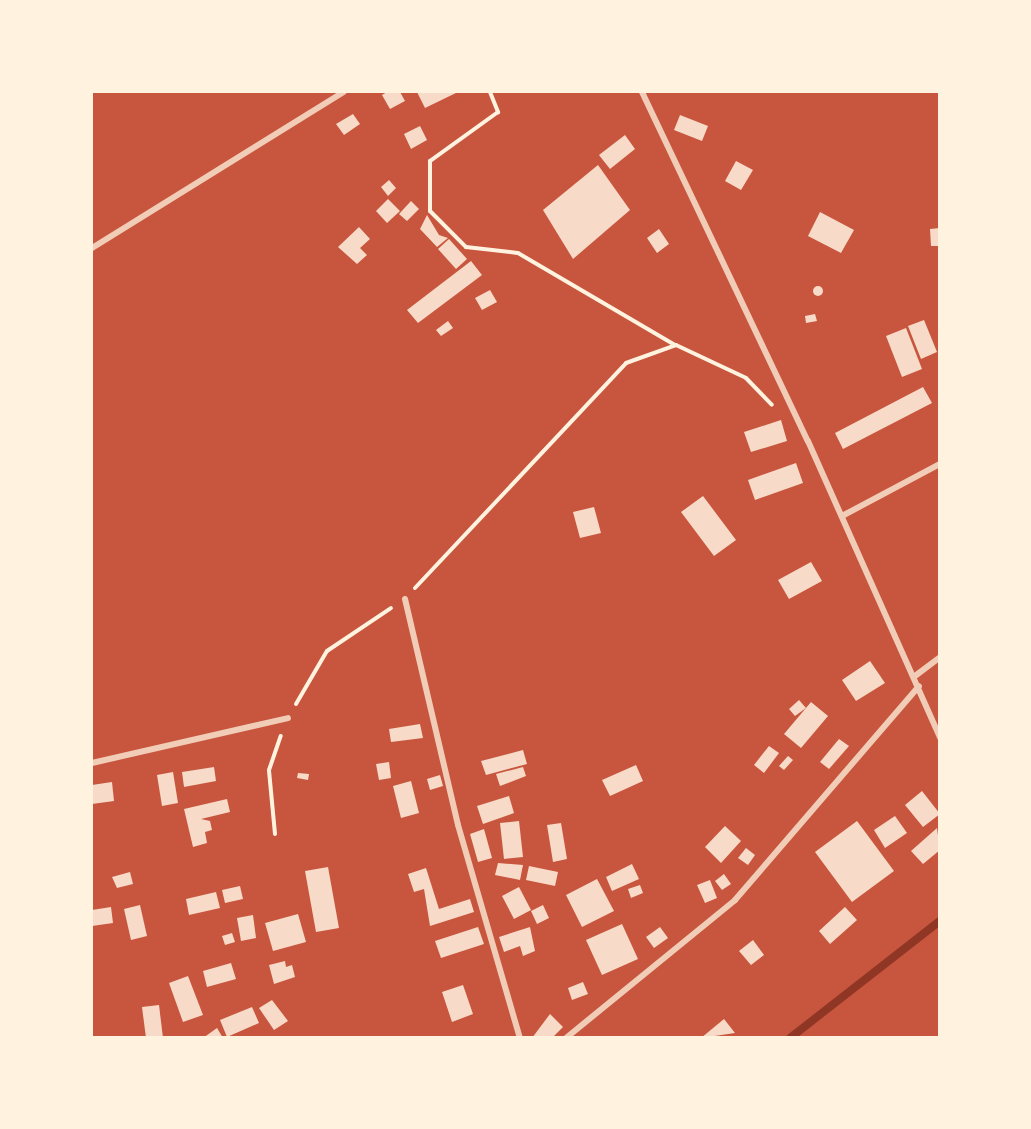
<!DOCTYPE html>
<html>
<head>
<meta charset="utf-8">
<style>
  body { margin:0 }
  #map { position:relative; width:1031px; height:1129px; overflow:hidden; background:#c8553d; font-family:"Public Sans",sans-serif }
  div>[style] { position:absolute }
  [style*='--x'] { left:calc(var(--x)*1px); top:calc(var(--y)*1px); width:calc(var(--w)*1px); rotate:calc(var(--a)*1deg) }
  .stream>* { height:8px; margin:-4px; padding:0 4px; transform-origin:4px; border-radius:4px; background:#8f3625 }
  .building>* { inset:0; background:#f7dbc8 }
  .round { border-radius:50% }
  .path>* { height:4px; margin:-2px; padding:0 2px; transform-origin:2px; border-radius:2px; background:#fff3e0 }
  .minor>* { height:6px; margin:-3px; padding:0 3px; transform-origin:3px; border-radius:3px; background:#f1ccb7 }
  span { translate:-50% -50%; white-space:nowrap; text-align:center; line-height:1.15; -webkit-text-stroke:4.5px #fff3e0; paint-order:stroke }
  .frame { position:absolute; inset:0; border:93px solid #fff3e0; pointer-events:none }
</style>
</head>
<body>
<div id="map">
  <div class="stream">
    <div style="--x:790;--y:1038;--w:190;--a:-38"></div>
  </div>
  <div class="building">
    <div style="clip-path:polygon(387px 92px,400px 92px,405px 101px,390px 109px,382px 95px)"></div>
    <div style="clip-path:polygon(417px 92px,458px 92px,425px 108px)"></div>
    <div style="clip-path:polygon(353px 114px,360px 124px,344px 135px,336px 124px)"></div>
    <div style="clip-path:polygon(680px 115px,708px 126px,702px 141px,674px 130px)"></div>
    <div style="clip-path:polygon(420px 126px,427px 140px,411px 149px,404px 134px)"></div>
    <div style="clip-path:polygon(625px 135px,635px 149px,610px 169px,599px 155px)"></div>
    <div style="clip-path:polygon(736px 161px,753px 170px,741px 190px,725px 181px)"></div>
    <div style="clip-path:polygon(598px 165px,630px 210px,573px 259px,543px 210px)"></div>
    <div style="clip-path:polygon(389px 180px,396px 188px,388px 196px,381px 187px)"></div>
    <div style="clip-path:polygon(388px 199px,400px 211px,387px 223px,376px 211px)"></div>
    <div style="clip-path:polygon(411px 201px,419px 209px,407px 221px,399px 214px)"></div>
    <div style="clip-path:polygon(820px 212px,854px 230px,841px 253px,808px 236px)"></div>
    <div style="clip-path:polygon(427px 215px,439px 235px,448px 238px,437px 247px,420px 229px)"></div>
    <div style="clip-path:polygon(359px 227px,370px 239px,360px 248px,367px 255px,357px 264px,338px 247px)"></div>
    <div style="clip-path:polygon(940px 228px,940px 246px,931px 246px,930px 229px)"></div>
    <div style="clip-path:polygon(659px 229px,669px 244px,657px 253px,647px 238px)"></div>
    <div style="clip-path:polygon(449px 239px,467px 259px,456px 269px,438px 249px)"></div>
    <div style="clip-path:polygon(471px 261px,482px 275px,418px 323px,407px 310px)"></div>
    <div class="round" style="left:813px;top:286px;width:10px;height:10px"></div>
    <div style="clip-path:polygon(490px 290px,497px 302px,482px 310px,475px 298px)"></div>
    <div style="clip-path:polygon(815px 314px,817px 321px,806px 323px,805px 316px)"></div>
    <div style="clip-path:polygon(924px 320px,937px 352px,921px 359px,908px 326px)"></div>
    <div style="clip-path:polygon(448px 321px,453px 328px,441px 336px,436px 330px)"></div>
    <div style="clip-path:polygon(906px 328px,922px 369px,902px 377px,886px 336px)"></div>
    <div style="clip-path:polygon(923px 387px,932px 403px,843px 449px,835px 433px)"></div>
    <div style="clip-path:polygon(781px 420px,787px 441px,751px 452px,744px 432px)"></div>
    <div style="clip-path:polygon(796px 463px,803px 483px,755px 500px,748px 480px)"></div>
    <div style="clip-path:polygon(703px 496px,736px 540px,714px 556px,681px 512px)"></div>
    <div style="clip-path:polygon(594px 507px,601px 533px,580px 538px,573px 512px)"></div>
    <div style="clip-path:polygon(811px 562px,822px 581px,789px 599px,778px 580px)"></div>
    <div style="clip-path:polygon(870px 661px,885px 683px,856px 701px,842px 680px)"></div>
    <div style="clip-path:polygon(799px 700px,806px 708px,795px 716px,789px 709px)"></div>
    <div style="clip-path:polygon(811px 702px,828px 716px,801px 748px,784px 734px)"></div>
    <div style="clip-path:polygon(420px 724px,423px 738px,391px 742px,389px 729px)"></div>
    <div style="clip-path:polygon(839px 739px,849px 746px,829px 769px,820px 762px)"></div>
    <div style="clip-path:polygon(769px 746px,779px 753px,764px 773px,754px 765px)"></div>
    <div style="clip-path:polygon(523px 750px,527px 764px,486px 775px,481px 761px)"></div>
    <div style="clip-path:polygon(788px 756px,793px 760px,784px 770px,779px 766px)"></div>
    <div style="clip-path:polygon(389px 762px,391px 778px,379px 780px,376px 764px)"></div>
    <div style="clip-path:polygon(636px 765px,643px 781px,610px 796px,602px 780px)"></div>
    <div style="clip-path:polygon(214px 767px,216px 781px,184px 787px,182px 772px)"></div>
    <div style="clip-path:polygon(523px 767px,526px 776px,500px 786px,496px 774px)"></div>
    <div style="clip-path:polygon(173px 772px,178px 803px,162px 806px,157px 775px)"></div>
    <div style="clip-path:polygon(298px 773px,309px 774px,308px 780px,297px 778px)"></div>
    <div style="clip-path:polygon(440px 775px,443px 786px,430px 790px,427px 779px)"></div>
    <div style="clip-path:polygon(411px 781px,419px 813px,401px 818px,393px 786px)"></div>
    <div style="clip-path:polygon(112px 782px,114px 801px,92px 804px,92px 785px)"></div>
    <div style="clip-path:polygon(922px 791px,940px 814px,923px 827px,905px 805px)"></div>
    <div style="clip-path:polygon(509px 796px,514px 813px,483px 824px,477px 806px)"></div>
    <div style="clip-path:polygon(227px 799px,230px 812px,201px 819px,210px 821px,212px 830px,205px 832px,207px 843px,193px 847px,184px 809px)"></div>
    <div style="clip-path:polygon(895px 816px,907px 833px,885px 848px,874px 830px)"></div>
    <div style="clip-path:polygon(519px 821px,523px 857px,504px 859px,500px 823px)"></div>
    <div style="clip-path:polygon(857px 821px,894px 871px,852px 902px,815px 852px)"></div>
    <div style="clip-path:polygon(561px 823px,567px 859px,553px 862px,547px 825px)"></div>
    <div style="clip-path:polygon(725px 826px,741px 841px,721px 863px,705px 847px)"></div>
    <div style="clip-path:polygon(937px 828px,940px 850px,923px 864px,911px 851px)"></div>
    <div style="clip-path:polygon(484px 829px,492px 858px,478px 862px,470px 834px)"></div>
    <div style="clip-path:polygon(746px 848px,755px 855px,748px 865px,738px 858px)"></div>
    <div style="clip-path:polygon(498px 863px,523px 865px,520px 880px,495px 875px)"></div>
    <div style="clip-path:polygon(632px 864px,639px 879px,612px 891px,606px 877px)"></div>
    <div style="clip-path:polygon(529px 866px,558px 872px,555px 886px,526px 880px)"></div>
    <div style="clip-path:polygon(328px 867px,339px 928px,316px 932px,305px 871px)"></div>
    <div style="clip-path:polygon(426px 868px,439px 909px,470px 899px,474px 912px,430px 926px,424px 889px,414px 892px,408px 874px)"></div>
    <div style="clip-path:polygon(130px 872px,133px 884px,117px 888px,112px 877px)"></div>
    <div style="clip-path:polygon(724px 874px,731px 884px,722px 890px,715px 881px)"></div>
    <div style="clip-path:polygon(597px 879px,614px 911px,582px 927px,566px 895px)"></div>
    <div style="clip-path:polygon(710px 880px,717px 898px,705px 903px,697px 885px)"></div>
    <div style="clip-path:polygon(640px 885px,643px 893px,631px 898px,628px 889px)"></div>
    <div style="clip-path:polygon(240px 886px,243px 899px,225px 903px,222px 890px)"></div>
    <div style="clip-path:polygon(519px 887px,531px 910px,514px 919px,502px 896px)"></div>
    <div style="clip-path:polygon(216px 892px,220px 908px,189px 915px,186px 899px)"></div>
    <div style="clip-path:polygon(140px 905px,147px 936px,131px 940px,124px 909px)"></div>
    <div style="clip-path:polygon(543px 905px,549px 918px,537px 924px,531px 911px)"></div>
    <div style="clip-path:polygon(111px 907px,113px 923px,92px 926px,92px 910px)"></div>
    <div style="clip-path:polygon(845px 907px,857px 920px,830px 944px,819px 931px)"></div>
    <div style="clip-path:polygon(298px 914px,306px 942px,273px 951px,265px 923px)"></div>
    <div style="clip-path:polygon(253px 915px,256px 938px,241px 941px,237px 918px)"></div>
    <div style="clip-path:polygon(622px 924px,638px 959px,602px 975px,586px 940px)"></div>
    <div style="clip-path:polygon(478px 927px,484px 944px,441px 958px,435px 941px)"></div>
    <div style="clip-path:polygon(530px 927px,535px 951px,523px 956px,520px 946px,504px 952px,499px 937px)"></div>
    <div style="clip-path:polygon(660px 927px,668px 938px,654px 948px,646px 937px)"></div>
    <div style="clip-path:polygon(232px 933px,235px 942px,225px 945px,222px 936px)"></div>
    <div style="clip-path:polygon(753px 940px,764px 955px,751px 965px,739px 951px)"></div>
    <div style="clip-path:polygon(285px 961px,286px 967px,292px 965px,295px 977px,274px 984px,269px 965px)"></div>
    <div style="clip-path:polygon(231px 963px,236px 979px,207px 987px,203px 971px)"></div>
    <div style="clip-path:polygon(188px 976px,203px 1015px,183px 1022px,169px 983px)"></div>
    <div style="clip-path:polygon(583px 982px,588px 994px,572px 1000px,568px 988px)"></div>
    <div style="clip-path:polygon(463px 985px,473px 1014px,452px 1022px,442px 992px)"></div>
    <div style="clip-path:polygon(272px 1000px,288px 1021px,274px 1030px,259px 1008px)"></div>
    <div style="clip-path:polygon(159px 1005px,163px 1038px,146px 1038px,142px 1007px)"></div>
    <div style="clip-path:polygon(252px 1007px,259px 1023px,227px 1037px,220px 1020px)"></div>
    <div style="clip-path:polygon(550px 1014px,563px 1027px,552px 1038px,532px 1038px)"></div>
    <div style="clip-path:polygon(724px 1019px,735px 1033px,701px 1038px)"></div>
    <div style="clip-path:polygon(217px 1028px,223px 1038px,203px 1038px)"></div>
  </div>
  <div class="path">
    <div style="--x:490;--y:92;--w:22;--a:68"></div>
    <div style="--x:498;--y:112;--w:84;--a:144.2"></div>
    <div style="--x:430;--y:161;--w:50;--a:90"></div>
    <div style="--x:430;--y:211;--w:51;--a:45"></div>
    <div style="--x:466;--y:247;--w:52;--a:6.6"></div>
    <div style="--x:518;--y:253;--w:182;--a:30.4"></div>
    <div style="--x:415;--y:588;--w:308;--a:-46.8"></div>
    <div style="--x:626;--y:363;--w:53;--a:-19.8"></div>
    <div style="--x:676;--y:345;--w:77;--a:25.2"></div>
    <div style="--x:746;--y:378;--w:37;--a:46"></div>
    <div style="--x:296;--y:704;--w:61;--a:-59.7"></div>
    <div style="--x:327;--y:651;--w:77;--a:-33.9"></div>
    <div style="--x:275;--y:834;--w:64;--a:-95.4"></div>
    <div style="--x:269;--y:770;--w:36;--a:-71"></div>
  </div>
  <div class="minor">
    <div style="--x:642;--y:92;--w:386;--a:64.6"></div>
    <div style="--x:808;--y:441;--w:325;--a:66"></div>
    <div style="--x:92;--y:248;--w:296;--a:-31.8"></div>
    <div style="--x:842;--y:516;--w:111;--a:-28"></div>
    <div style="--x:405;--y:599;--w:232;--a:76.8"></div>
    <div style="--x:458;--y:825;--w:222;--a:73.8"></div>
    <div style="--x:915;--y:676;--w:31;--a:-37"></div>
    <div style="--x:92;--y:763;--w:201;--a:-12.9"></div>
    <div style="--x:566;--y:1038;--w:218;--a:-39.2"></div>
    <div style="--x:735;--y:900;--w:282;--a:-49.3"></div>
  </div>
  <div class="frame"></div>
</div>
</body>
</html>
